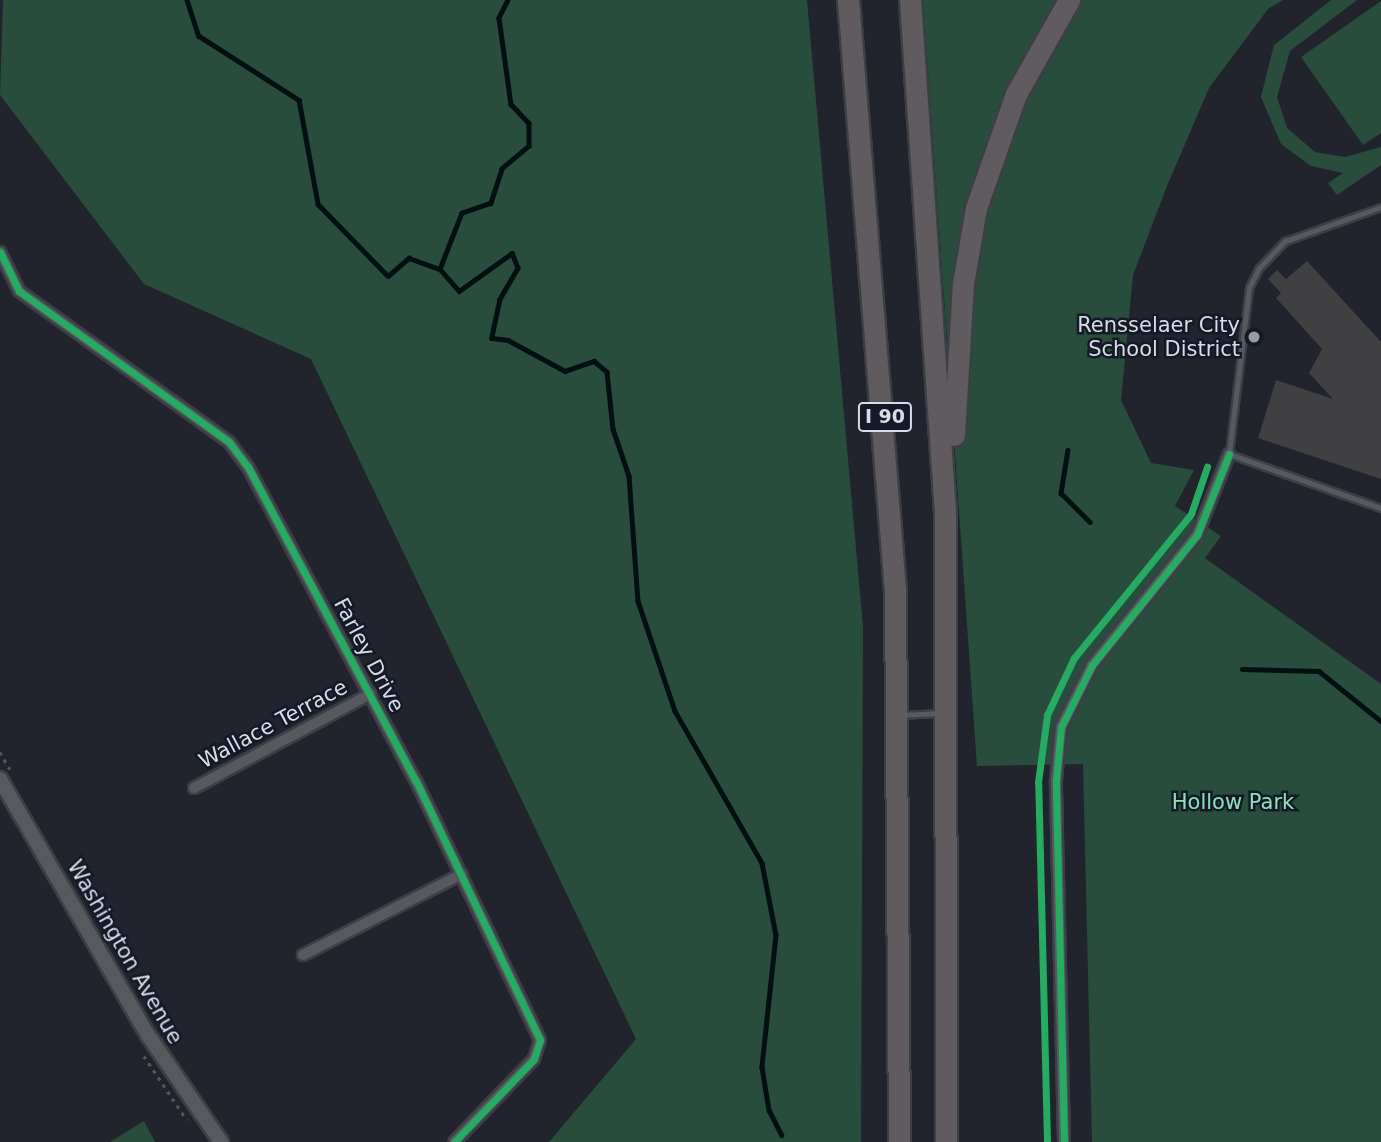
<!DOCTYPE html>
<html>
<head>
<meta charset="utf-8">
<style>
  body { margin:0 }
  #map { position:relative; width:1381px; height:1142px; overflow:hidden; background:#21242c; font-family:"DejaVu Sans",sans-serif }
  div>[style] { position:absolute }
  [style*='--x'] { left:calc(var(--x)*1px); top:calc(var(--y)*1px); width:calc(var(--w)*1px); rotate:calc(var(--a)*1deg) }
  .green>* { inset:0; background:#284d3c }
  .stream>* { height:4.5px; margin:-2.25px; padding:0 2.25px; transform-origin:2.25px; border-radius:2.25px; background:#031011 }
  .building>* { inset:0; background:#403f41 }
  .path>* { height:2.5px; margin-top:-1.25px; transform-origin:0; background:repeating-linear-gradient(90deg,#53565c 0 3.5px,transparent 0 8.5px) }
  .roads { filter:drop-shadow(2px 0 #3c3f46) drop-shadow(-2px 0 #3c3f46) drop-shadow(0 2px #3c3f46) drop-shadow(0 -2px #3c3f46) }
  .service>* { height:5px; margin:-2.5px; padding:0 2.5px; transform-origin:2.5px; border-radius:2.5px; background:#56595e }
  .minor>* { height:10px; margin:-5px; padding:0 5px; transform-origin:5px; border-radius:5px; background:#56595e }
  .tertiary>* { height:14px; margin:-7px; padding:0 7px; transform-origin:7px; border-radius:7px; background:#56595e }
  .motorway>* { height:21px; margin:-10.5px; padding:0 10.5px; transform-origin:10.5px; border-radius:10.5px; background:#605b5f }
  .cycleway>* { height:7px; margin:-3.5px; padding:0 3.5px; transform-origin:3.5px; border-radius:3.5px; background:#26ab63 }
  .dots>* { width:19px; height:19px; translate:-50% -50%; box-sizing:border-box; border:4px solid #131927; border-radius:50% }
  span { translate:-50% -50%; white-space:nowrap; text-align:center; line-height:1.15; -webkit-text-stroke:5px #131927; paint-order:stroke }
  .shield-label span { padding:2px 5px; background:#131927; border:2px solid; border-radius:5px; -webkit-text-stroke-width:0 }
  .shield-label { font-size:19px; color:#d7dce5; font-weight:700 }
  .poi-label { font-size:21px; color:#d7dce5 }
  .right { translate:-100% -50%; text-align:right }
  .street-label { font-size:21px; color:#d7dce5 }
  .park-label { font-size:21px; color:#8ce3b6 }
</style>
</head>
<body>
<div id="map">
  <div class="green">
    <div style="clip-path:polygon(3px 0,807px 0,863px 627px,861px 1142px,549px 1142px,636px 1039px,311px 359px,144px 284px,0 95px)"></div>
    <div style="clip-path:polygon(923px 0,1283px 0,1268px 9px,1209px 88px,1167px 186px,1133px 275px,1121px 400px,1151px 463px,1194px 470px,1175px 506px,1221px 536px,1205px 558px,1381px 684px,1381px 1142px,1092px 1142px,1083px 764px,977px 766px)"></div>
    <div style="clip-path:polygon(1331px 0,1357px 0,1290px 51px,1277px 97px,1287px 128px,1315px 152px,1345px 157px,1381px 147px,1381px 165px,1337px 195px,1328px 183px,1343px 173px,1311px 166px,1281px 144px,1261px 97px,1274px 45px)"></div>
    <div style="clip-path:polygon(1381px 1px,1381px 133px,1363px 145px,1301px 57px)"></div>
    <div style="clip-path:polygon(144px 1121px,155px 1142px,110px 1142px)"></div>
  </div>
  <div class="stream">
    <div style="--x:187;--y:0;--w:38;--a:72"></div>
    <div style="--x:199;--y:36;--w:119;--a:32.6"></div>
    <div style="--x:299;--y:100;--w:106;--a:79.6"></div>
    <div style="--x:318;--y:204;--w:100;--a:45.8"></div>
    <div style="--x:388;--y:276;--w:28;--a:-41"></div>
    <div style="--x:409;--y:258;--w:33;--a:20"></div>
    <div style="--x:508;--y:0;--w:20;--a:117"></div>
    <div style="--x:499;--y:18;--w:87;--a:82.1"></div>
    <div style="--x:511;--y:104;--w:26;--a:47"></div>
    <div style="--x:529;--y:123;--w:23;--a:90"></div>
    <div style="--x:529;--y:146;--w:35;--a:140"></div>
    <div style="--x:502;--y:169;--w:36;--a:108"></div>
    <div style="--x:491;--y:203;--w:31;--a:161"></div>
    <div style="--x:462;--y:213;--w:60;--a:111.4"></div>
    <div style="--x:440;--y:269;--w:29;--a:49"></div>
    <div style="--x:459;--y:291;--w:65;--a:-35.6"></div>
    <div style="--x:512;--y:253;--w:16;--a:68"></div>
    <div style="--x:518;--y:268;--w:36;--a:120"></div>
    <div style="--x:500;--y:299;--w:40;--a:102"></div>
    <div style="--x:492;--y:338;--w:16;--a:7"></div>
    <div style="--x:508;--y:340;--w:65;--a:28.5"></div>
    <div style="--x:565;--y:371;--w:31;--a:-19"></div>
    <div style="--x:594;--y:361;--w:17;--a:40"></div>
    <div style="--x:607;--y:372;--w:57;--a:84"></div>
    <div style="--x:613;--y:429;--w:50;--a:71.2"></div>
    <div style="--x:629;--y:476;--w:125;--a:85.9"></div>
    <div style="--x:638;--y:601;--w:116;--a:71.4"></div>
    <div style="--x:675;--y:711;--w:175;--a:60.2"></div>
    <div style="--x:762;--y:863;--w:73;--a:79"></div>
    <div style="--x:776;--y:935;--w:133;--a:96.1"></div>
    <div style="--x:762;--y:1067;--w:44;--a:80.8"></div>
    <div style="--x:769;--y:1110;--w:28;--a:63"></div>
    <div style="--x:1068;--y:450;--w:44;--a:99.2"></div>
    <div style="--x:1061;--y:493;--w:41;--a:45"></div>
    <div style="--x:1242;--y:669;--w:77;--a:1.5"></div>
    <div style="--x:1319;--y:671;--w:80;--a:38.9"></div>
  </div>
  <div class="building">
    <div style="clip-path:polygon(1307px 261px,1381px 342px,1381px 479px,1258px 438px,1276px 380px,1333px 399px,1309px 373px,1322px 349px,1276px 298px,1281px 293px,1268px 279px,1277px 270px,1286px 279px)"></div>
  </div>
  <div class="path">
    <div style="--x:0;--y:752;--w:20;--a:60"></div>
    <div style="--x:144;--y:1056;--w:77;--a:56.1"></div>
  </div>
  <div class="roads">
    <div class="service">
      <div style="--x:1381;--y:207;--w:102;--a:160.5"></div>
      <div style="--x:1285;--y:241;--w:37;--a:134"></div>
      <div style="--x:1259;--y:268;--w:22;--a:117"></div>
      <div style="--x:1249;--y:288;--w:167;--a:96.9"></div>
      <div style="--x:1229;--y:454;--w:161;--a:19.6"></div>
      <div style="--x:901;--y:715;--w:40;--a:-2.9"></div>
    </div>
    <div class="minor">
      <div style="--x:0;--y:252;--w:43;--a:64"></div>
      <div style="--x:19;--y:291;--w:259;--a:35.7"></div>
      <div style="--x:229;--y:442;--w:31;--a:53"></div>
      <div style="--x:248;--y:467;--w:356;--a:61.9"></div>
      <div style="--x:416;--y:781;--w:287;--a:64.4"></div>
      <div style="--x:540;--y:1040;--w:20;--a:108"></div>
      <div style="--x:534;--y:1059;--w:115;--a:133.9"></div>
      <div style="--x:194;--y:788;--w:200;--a:-28.1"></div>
      <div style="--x:303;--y:955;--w:178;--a:-27"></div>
      <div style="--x:1064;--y:1142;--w:362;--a:-91.3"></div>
      <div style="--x:1056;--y:780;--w:53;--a:-84.6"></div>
      <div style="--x:1061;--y:727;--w:69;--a:-63.4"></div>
      <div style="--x:1092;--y:665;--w:167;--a:-51.1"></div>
      <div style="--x:1197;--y:535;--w:87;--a:-68.4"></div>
    </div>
    <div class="tertiary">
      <div style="--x:0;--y:779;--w:296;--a:60"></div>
      <div style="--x:148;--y:1035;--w:130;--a:55.7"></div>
    </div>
    <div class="motorway">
      <div style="--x:848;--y:0;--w:593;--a:85.45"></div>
      <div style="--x:895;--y:591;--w:551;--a:89.58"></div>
      <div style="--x:910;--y:0;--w:513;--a:86.09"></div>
      <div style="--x:945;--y:512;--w:630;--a:89.91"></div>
      <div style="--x:954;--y:435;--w:151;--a:-86.6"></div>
      <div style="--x:963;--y:284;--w:77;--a:-80.3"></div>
      <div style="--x:976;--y:208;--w:121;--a:-70.7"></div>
      <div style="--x:1016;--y:94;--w:108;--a:-60.6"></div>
    </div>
  </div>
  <div class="cycleway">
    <div style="--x:0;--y:252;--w:43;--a:64"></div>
    <div style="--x:19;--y:291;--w:259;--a:35.7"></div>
    <div style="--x:229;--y:442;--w:31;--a:53"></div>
    <div style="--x:248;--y:467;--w:356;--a:61.9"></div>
    <div style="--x:416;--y:781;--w:287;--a:64.4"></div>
    <div style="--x:540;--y:1040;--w:20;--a:108"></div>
    <div style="--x:534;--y:1059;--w:115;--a:133.9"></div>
    <div style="--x:1047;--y:1142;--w:360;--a:-91.4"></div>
    <div style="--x:1038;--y:782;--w:68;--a:-82.3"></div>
    <div style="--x:1047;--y:715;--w:63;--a:-64.7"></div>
    <div style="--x:1074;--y:658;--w:186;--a:-50.9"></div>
    <div style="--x:1191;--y:514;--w:50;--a:-71.2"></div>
    <div style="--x:1064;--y:1142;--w:362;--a:-91.3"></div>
    <div style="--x:1056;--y:780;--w:53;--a:-84.6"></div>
    <div style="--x:1061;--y:727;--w:69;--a:-63.4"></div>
    <div style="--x:1092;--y:665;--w:167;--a:-51.1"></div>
    <div style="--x:1197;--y:535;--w:87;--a:-68.4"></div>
  </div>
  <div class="dots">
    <div style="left:1254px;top:337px;background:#979ca4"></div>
  </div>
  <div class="shield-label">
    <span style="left:885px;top:417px">I 90</span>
  </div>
  <div class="poi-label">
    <span class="right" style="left:1240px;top:337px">Rensselaer City<br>School District</span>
  </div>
  <div class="street-label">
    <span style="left:369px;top:655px;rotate:62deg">Farley Drive</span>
    <span style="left:273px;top:724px;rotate:-28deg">Wallace Terrace</span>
    <span style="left:125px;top:952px;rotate:60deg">Washington Avenue</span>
  </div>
  <div class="park-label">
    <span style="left:1233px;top:802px">Hollow Park</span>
  </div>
</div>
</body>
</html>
